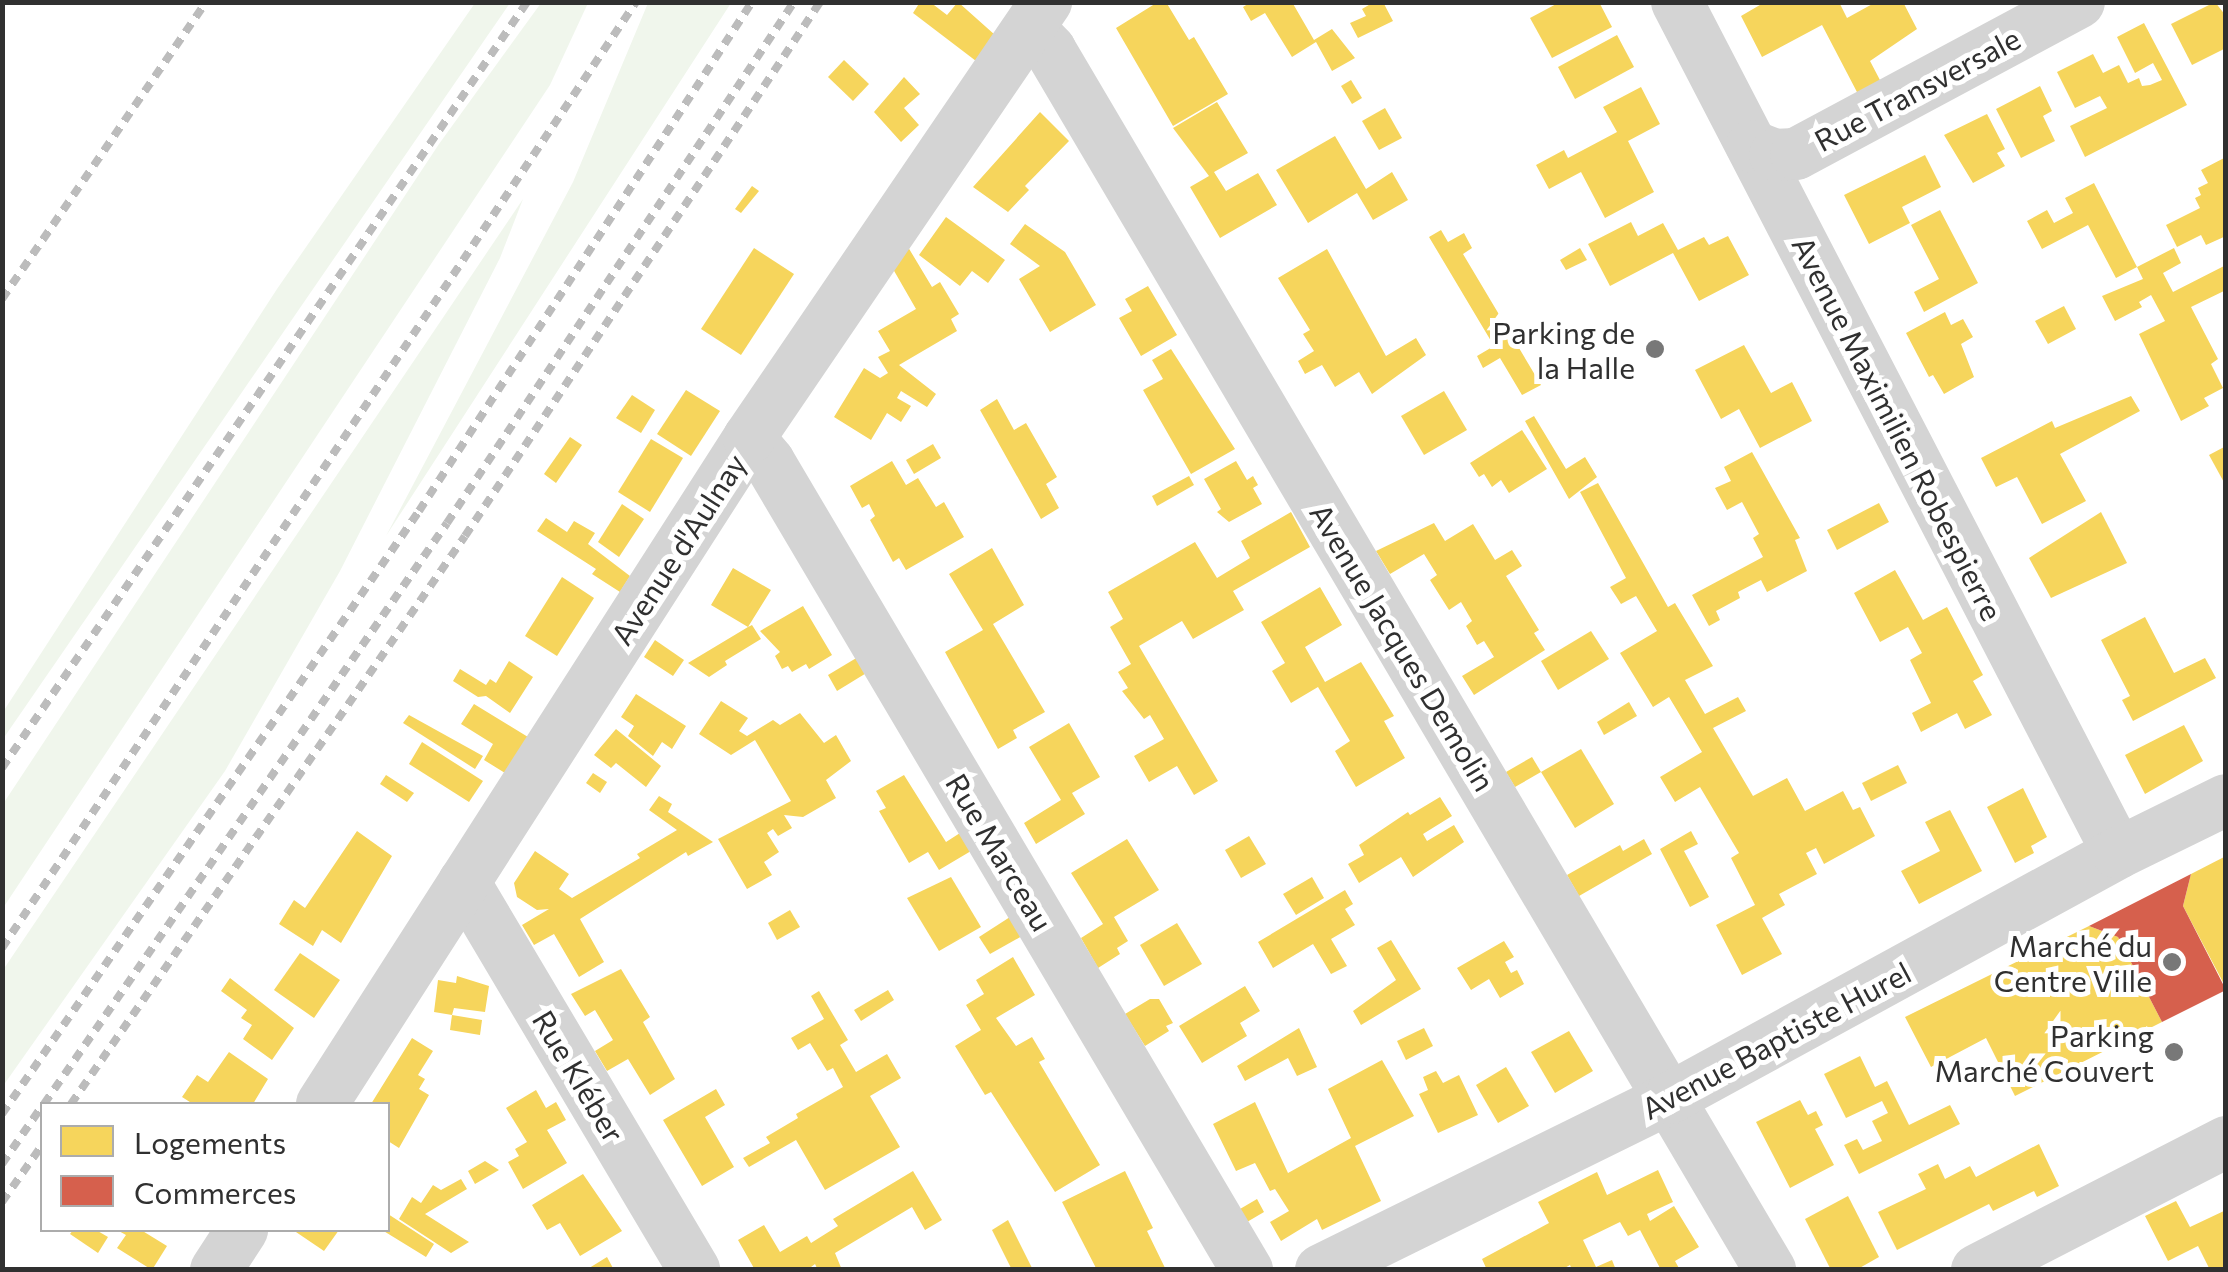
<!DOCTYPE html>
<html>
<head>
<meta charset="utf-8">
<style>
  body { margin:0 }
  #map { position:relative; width:2228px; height:1272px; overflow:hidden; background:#fff; font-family:Commissioner,sans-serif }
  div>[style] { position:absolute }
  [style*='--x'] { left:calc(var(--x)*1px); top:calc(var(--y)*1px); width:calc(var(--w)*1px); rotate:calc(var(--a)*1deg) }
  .green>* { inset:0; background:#f0f6ec }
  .homes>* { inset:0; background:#f6d55c }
  .shops>* { inset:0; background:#d6604d }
  .minor>* { height:52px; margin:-26px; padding:0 26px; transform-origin:26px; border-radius:26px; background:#d4d4d4 }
  .rail>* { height:8px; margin-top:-4px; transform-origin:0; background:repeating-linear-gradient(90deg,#bcbcbc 0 10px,transparent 0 18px) }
  .dots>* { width:28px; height:28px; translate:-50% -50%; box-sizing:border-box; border:5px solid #fff; border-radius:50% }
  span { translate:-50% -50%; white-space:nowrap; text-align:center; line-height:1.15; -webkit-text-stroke:10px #fff; paint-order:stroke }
  .street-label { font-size:30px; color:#303030 }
  .poi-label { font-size:30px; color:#303030 }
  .right { translate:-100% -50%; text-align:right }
  .frame { position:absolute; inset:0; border:5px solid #303030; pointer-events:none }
  .legend { position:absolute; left:40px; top:1102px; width:350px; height:130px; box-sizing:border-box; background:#fff; border:2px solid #acacac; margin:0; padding:12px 18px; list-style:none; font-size:30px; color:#303030 }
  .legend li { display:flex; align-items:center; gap:20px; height:50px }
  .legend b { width:50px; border:2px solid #acacac }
</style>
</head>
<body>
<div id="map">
  <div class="green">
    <div style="clip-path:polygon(475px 3px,510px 3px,3px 739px,3px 712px,277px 289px)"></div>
    <div style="clip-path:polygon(541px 3px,588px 3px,550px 85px,3px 908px,3px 804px,439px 144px)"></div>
    <div style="clip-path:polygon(648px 3px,731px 3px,386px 536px,573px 182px)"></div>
    <div style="clip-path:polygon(523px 199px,500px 258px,340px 571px,225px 771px,3px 1086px,3px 970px)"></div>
  </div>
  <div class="homes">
    <div style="clip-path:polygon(920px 2px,930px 2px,947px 15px,958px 2px,995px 35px,976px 61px,913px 13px)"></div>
    <div style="clip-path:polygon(1158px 2px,1166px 2px,1189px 40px,1194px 37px,1228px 94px,1173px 126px,1116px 28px)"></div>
    <div style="clip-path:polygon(1251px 2px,1292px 2px,1314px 40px,1332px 29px,1355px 58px,1332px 71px,1316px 42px,1292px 57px,1265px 13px,1251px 21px,1243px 7px)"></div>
    <div style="clip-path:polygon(1374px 2px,1383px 2px,1393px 21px,1358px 38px,1350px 23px,1366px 16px,1362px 9px)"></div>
    <div style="clip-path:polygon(1560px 2px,1599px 2px,1612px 27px,1552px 58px,1530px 18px)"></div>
    <div style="clip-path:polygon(1765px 2px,1839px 2px,1847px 18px,1876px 2px,1903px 2px,1917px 29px,1870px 61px,1881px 82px,1858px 94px,1822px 25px,1762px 57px,1741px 16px)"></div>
    <div style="clip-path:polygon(2215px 2px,2226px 16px,2226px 48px,2192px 65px,2171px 24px)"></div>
    <div style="clip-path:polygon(2144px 23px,2187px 105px,2085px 157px,2070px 126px,2107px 108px,2100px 96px,2075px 108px,2057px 72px,2093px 54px,2103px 73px,2119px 65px,2128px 83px,2139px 78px,2142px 86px,2150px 85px,2162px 80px,2153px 63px,2135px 73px,2117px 37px)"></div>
    <div style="clip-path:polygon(1617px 35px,1634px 67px,1575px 99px,1558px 67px)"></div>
    <div style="clip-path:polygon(844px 60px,869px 84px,853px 101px,828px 77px)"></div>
    <div style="clip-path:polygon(904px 77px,920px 94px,904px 108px,919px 125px,901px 142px,874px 112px)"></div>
    <div style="clip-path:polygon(1351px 80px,1362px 98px,1352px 104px,1341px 86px)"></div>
    <div style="clip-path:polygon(2040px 86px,2052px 111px,2043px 116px,2055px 141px,2021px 158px,1996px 109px)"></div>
    <div style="clip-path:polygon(1641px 87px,1660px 124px,1628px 141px,1654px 192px,1605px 218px,1581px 172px,1549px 189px,1536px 165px,1564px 150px,1568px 158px,1617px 132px,1603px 107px)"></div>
    <div style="clip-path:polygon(1217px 102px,1248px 153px,1214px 172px,1226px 191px,1258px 173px,1277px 205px,1220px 238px,1190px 187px,1209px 176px,1173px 128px)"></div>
    <div style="clip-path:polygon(1385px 108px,1402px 138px,1379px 150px,1362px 121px)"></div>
    <div style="clip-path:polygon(1040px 112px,1069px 141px,1025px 186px,1029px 190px,1008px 212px,973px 187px)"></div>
    <div style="clip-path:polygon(1987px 114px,2005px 149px,1997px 153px,2005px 166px,1973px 183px,1944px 135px)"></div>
    <div style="clip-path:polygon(1335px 136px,1366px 189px,1392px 172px,1408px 200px,1373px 220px,1357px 193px,1308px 223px,1276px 170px)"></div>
    <div style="clip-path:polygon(1925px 155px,1941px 187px,1902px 207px,1910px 223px,1869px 244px,1844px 195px)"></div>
    <div style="clip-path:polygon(2226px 157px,2226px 236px,2206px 245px,2201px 235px,2177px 247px,2166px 225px,2200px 208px,2195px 198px,2201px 195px,2198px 188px,2208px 183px,2201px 170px)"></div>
    <div style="clip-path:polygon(2094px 183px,2137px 267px,2174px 248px,2181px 263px,2163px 273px,2173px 292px,2226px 265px,2226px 290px,2191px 307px,2218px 359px,2211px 364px,2223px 388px,2204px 398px,2209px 406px,2181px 421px,2139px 334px,2165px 321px,2151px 295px,2139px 302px,2142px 307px,2115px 321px,2102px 296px,2143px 279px,2137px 267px,2116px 278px,2088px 225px,2042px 249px,2027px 221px,2047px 210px,2054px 223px,2073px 213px,2065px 198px)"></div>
    <div style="clip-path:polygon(752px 186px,759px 191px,741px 213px,735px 209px)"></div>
    <div style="clip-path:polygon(1940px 210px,1978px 283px,1924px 312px,1914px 292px,1939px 279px,1911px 225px)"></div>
    <div style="clip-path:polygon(946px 217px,1005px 260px,988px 283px,972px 271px,960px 286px,919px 255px)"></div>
    <div style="clip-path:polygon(1631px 222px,1638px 236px,1663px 223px,1678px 250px,1704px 237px,1709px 245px,1728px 236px,1749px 275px,1699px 301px,1673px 253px,1610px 286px,1588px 244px)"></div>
    <div style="clip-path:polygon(1025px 224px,1065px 252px,1096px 305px,1050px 332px,1019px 279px,1040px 266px,1010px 244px)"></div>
    <div style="clip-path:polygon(1441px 230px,1448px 242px,1464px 233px,1472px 248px,1463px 254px,1541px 385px,1522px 395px,1500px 358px,1483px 368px,1477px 356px,1494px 346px,1429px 237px)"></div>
    <div style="clip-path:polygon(908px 247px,932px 287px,940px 282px,959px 314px,951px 319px,957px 331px,899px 365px,936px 394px,927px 407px,901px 391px,897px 398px,911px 406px,901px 422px,887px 413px,871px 440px,834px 417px,864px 368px,880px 378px,888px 373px,878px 357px,890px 351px,878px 331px,916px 309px,893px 269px)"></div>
    <div style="clip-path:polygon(754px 248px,794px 274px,741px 355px,701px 329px)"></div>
    <div style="clip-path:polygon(1580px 248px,1587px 260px,1566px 270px,1560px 260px)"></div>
    <div style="clip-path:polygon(1327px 249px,1386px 356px,1416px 338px,1426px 355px,1372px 394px,1359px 372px,1335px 387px,1322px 365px,1305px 374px,1298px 361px,1314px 351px,1303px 334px,1310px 330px,1278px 278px)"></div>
    <div style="clip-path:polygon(1148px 286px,1177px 335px,1141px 356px,1119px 318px,1132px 311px,1125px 299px)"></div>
    <div style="clip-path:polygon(2064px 306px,2076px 329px,2048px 344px,2035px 321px)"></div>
    <div style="clip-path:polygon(1945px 312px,1951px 325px,1963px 319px,1973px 337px,1961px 344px,1974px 377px,1944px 394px,1933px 375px,1929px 377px,1906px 333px)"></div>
    <div style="clip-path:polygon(1744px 345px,1771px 393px,1792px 382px,1812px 421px,1760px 448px,1739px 409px,1721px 419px,1695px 370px)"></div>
    <div style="clip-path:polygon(1171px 349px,1235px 449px,1191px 474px,1143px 390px,1163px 379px,1152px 360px)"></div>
    <div style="clip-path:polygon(686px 390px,720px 411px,691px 456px,657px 434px)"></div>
    <div style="clip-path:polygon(1444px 391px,1467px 430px,1424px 455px,1401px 416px)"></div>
    <div style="clip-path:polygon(632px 395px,655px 410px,641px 433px,616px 418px)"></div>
    <div style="clip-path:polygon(2131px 396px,2140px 411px,2060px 454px,2086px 501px,2042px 524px,2017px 477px,1996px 487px,1981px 458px,2052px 421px,2055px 428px)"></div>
    <div style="clip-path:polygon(997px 399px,1014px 430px,1026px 423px,1057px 477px,1046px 484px,1059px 508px,1041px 519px,980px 410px)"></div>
    <div style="clip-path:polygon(1534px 416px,1566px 469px,1585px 457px,1597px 477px,1569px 499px,1525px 421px)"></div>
    <div style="clip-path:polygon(1522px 430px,1547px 469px,1509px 493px,1501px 480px,1492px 487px,1484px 474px,1479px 477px,1470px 463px)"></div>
    <div style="clip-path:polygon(570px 437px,582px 445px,556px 483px,544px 474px)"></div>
    <div style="clip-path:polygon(651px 439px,683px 458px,650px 512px,618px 492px)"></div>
    <div style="clip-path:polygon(933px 444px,941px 458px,914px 474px,906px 460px)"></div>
    <div style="clip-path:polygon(2226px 446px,2226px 486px,2209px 455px)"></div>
    <div style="clip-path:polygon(1752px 452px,1800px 538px,1795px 540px,1807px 571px,1767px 592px,1761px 580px,1738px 592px,1740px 598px,1716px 611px,1720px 620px,1709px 626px,1692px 595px,1763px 557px,1753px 538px,1759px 534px,1742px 502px,1727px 510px,1715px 488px,1731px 481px,1724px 467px)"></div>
    <div style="clip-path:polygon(892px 461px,906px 485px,918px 478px,936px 507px,944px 502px,964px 537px,906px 570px,899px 558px,893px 562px,870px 520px,875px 516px,869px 504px,862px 508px,850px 486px)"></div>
    <div style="clip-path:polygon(1236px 461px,1247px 480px,1253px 476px,1258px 485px,1253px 488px,1262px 504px,1229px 522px,1217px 512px,1221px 509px,1204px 479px)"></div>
    <div style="clip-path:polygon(1189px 476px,1194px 485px,1157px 506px,1152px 496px)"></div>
    <div style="clip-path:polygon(1598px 483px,1668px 607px,1675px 603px,1713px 666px,1685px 680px,1705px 714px,1738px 697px,1746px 711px,1713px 728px,1753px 796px,1787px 778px,1805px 811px,1843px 791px,1853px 810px,1860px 807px,1875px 836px,1824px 864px,1816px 848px,1806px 853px,1817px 874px,1779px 894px,1785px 905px,1762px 918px,1782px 954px,1742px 975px,1716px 925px,1755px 905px,1731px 858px,1739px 853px,1700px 787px,1675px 802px,1660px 777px,1702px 752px,1669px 697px,1653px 707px,1620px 653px,1657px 631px,1636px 596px,1621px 604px,1610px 587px,1626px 578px,1580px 492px)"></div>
    <div style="clip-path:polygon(1879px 503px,1889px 522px,1837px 550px,1827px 530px)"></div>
    <div style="clip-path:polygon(622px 504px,644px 519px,619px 557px,598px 542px)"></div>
    <div style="clip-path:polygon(1291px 512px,1310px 547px,1233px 591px,1244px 610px,1193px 639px,1182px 621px,1139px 646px,1218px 781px,1194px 795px,1177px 766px,1149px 782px,1134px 756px,1164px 739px,1150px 715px,1144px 719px,1122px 691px,1128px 688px,1118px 672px,1131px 664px,1110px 627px,1123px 619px,1108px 592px,1195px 542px,1217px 578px,1250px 558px,1241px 541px)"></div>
    <div style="clip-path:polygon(2101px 512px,2127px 563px,2051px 598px,2029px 558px)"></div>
    <div style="clip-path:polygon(546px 518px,567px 532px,574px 521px,595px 533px,588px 544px,630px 576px,620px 592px,592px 574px,596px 569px,537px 531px)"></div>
    <div style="clip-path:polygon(1434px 523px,1445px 541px,1473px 524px,1495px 560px,1512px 550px,1522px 566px,1506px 576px,1539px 630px,1534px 633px,1545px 650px,1474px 695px,1462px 676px,1494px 657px,1484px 641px,1477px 645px,1466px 626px,1472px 621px,1461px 602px,1449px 610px,1430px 580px,1437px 575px,1424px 554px,1390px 574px,1376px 551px)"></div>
    <div style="clip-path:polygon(992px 548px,1024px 605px,993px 624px,1045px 712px,1013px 730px,1017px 738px,998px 749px,945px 652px,983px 630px,949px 574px)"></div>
    <div style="clip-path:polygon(733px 568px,771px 590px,748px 627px,752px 625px,761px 639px,725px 661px,727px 665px,709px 677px,688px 663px,748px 627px,711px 605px)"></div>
    <div style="clip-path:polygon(1895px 570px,1923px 620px,1947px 607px,1983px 675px,1973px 681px,1992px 715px,1965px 729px,1957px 713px,1921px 732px,1912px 713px,1931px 703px,1910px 660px,1922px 653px,1908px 627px,1880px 642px,1854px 593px)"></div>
    <div style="clip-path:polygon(562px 577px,594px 598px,557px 656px,525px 636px)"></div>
    <div style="clip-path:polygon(1320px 587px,1342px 625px,1305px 647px,1325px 682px,1361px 662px,1394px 716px,1384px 721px,1405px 758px,1356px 787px,1335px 751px,1350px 741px,1318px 687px,1291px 703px,1272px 671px,1285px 663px,1261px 622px)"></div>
    <div style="clip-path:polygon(803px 606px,832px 655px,809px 669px,806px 664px,792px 672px,788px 666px,782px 669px,775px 656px,780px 652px,760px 631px)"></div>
    <div style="clip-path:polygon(2145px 617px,2174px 673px,2205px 658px,2216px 678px,2133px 721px,2122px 700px,2130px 696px,2101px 640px)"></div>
    <div style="clip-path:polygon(1591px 631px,1609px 659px,1558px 690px,1541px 661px)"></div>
    <div style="clip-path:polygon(655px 640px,684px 660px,673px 676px,644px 657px)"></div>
    <div style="clip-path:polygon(858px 657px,868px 672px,837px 691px,828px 675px)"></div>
    <div style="clip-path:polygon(509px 661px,533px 677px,510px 713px,486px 696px,478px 697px,453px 681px,460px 669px,486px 685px,490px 679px,496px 683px)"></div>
    <div style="clip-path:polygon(636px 694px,686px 726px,672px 749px,662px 742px,653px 756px,628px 736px,634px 726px,621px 717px)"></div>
    <div style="clip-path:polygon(721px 701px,748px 718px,739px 731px,747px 736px,773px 720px,780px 725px,800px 713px,824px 743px,836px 735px,851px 761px,826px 780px,836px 798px,803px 817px,784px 815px,792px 828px,778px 836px,773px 829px,767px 833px,779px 852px,764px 862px,772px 875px,747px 889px,718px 839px,791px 801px,755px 740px,731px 755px,699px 734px)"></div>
    <div style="clip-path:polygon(1629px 702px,1637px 716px,1604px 735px,1597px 722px)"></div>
    <div style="clip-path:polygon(474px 704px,528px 737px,505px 773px,484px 760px,493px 744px,461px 724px)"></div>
    <div style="clip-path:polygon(409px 715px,483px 756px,475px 769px,403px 723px)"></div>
    <div style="clip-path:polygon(1069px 723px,1100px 777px,1072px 793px,1085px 814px,1036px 844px,1024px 823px,1061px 800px,1029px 747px)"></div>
    <div style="clip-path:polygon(2184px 725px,2203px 761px,2145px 794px,2125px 755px)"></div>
    <div style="clip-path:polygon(616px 729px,661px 766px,646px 787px,616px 763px,611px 768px,594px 755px)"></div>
    <div style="clip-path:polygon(422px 742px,483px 781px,469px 802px,409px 764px)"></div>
    <div style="clip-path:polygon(1581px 749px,1614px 804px,1575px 828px,1541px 772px)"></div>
    <div style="clip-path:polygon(1532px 757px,1541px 772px,1515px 787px,1506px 772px)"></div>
    <div style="clip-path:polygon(1898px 765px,1907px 783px,1871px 801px,1862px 783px)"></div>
    <div style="clip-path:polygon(593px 773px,607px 782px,600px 793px,586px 783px)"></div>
    <div style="clip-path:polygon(386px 775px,414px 793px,407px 802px,380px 784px)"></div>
    <div style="clip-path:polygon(904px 775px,946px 842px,960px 833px,971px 851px,939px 870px,928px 852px,909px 863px,879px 811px,886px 808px,876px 791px)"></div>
    <div style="clip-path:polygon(2023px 788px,2047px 837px,2031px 846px,2034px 853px,2015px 863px,1987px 807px)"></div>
    <div style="clip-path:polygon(659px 796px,672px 804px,668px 812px,713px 842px,688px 856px,686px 852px,580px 919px,604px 962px,579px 977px,554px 934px,534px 945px,522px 925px,549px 909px,537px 910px,517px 897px,514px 883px,535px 851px,569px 874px,559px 889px,572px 898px,640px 858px,637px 854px,677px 830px,649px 810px)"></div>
    <div style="clip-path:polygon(1440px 797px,1452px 816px,1423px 834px,1427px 841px,1454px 825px,1464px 842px,1413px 877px,1401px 857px,1359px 883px,1348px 864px,1364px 855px,1359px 845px,1408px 812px,1410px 815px)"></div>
    <div style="clip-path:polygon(1950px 810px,1982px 871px,1919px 904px,1901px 871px,1940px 851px,1925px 822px)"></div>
    <div style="clip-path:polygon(357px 831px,392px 856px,341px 943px,322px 930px,313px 946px,279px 924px,294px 900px,305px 908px)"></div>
    <div style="clip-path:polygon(1691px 831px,1698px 844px,1684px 851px,1709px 897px,1690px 907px,1660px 849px)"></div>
    <div style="clip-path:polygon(1249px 836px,1266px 864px,1241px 878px,1225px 850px)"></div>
    <div style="clip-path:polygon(1127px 839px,1159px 890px,1114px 917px,1128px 941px,1117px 948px,1120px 954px,1098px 968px,1081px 938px,1103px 924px,1071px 873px)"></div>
    <div style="clip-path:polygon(1644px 839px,1652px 854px,1579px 896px,1567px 875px,1620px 845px,1623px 851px)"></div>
    <div style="clip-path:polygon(2226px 856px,2226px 988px,2183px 906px,2191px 874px)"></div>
    <div style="clip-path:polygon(951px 877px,981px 927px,939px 951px,907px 898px)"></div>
    <div style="clip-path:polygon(1312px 877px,1324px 898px,1296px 915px,1283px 894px)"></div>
    <div style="clip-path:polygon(1345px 890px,1353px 904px,1345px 909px,1355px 925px,1331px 939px,1347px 966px,1331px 974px,1313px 944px,1273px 968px,1258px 942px)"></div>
    <div style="clip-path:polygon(790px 910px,800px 927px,777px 940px,768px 923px)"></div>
    <div style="clip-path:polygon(1010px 917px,1022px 936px,990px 954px,979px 937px)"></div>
    <div style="clip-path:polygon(1177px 923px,1202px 964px,1164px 986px,1140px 945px)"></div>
    <div style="clip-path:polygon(2089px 926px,2118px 937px,2162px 1022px,2015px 1096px,1986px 1038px,1931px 1067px,1905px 1017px)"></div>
    <div style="clip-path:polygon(1391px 940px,1421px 989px,1361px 1025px,1353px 1011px,1396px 980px,1377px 948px)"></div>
    <div style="clip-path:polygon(1504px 941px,1514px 957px,1505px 962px,1511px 973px,1517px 970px,1524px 984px,1500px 998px,1489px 979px,1471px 990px,1457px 968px)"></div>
    <div style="clip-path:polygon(300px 953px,340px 980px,314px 1018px,274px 990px)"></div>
    <div style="clip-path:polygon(1013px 957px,1035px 995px,996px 1018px,1016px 1046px,1032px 1037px,1045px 1059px,1039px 1062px,1100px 1165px,1055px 1192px,991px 1092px,985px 1095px,955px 1046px,981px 1030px,966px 1005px,984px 994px,976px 980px)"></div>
    <div style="clip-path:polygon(621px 969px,650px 1017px,643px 1022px,675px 1079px,650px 1095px,628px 1059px,607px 1071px,595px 1051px,613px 1040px,595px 1010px,585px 1016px,571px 994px)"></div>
    <div style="clip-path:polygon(457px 976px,489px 986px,485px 1012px,454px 1008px,452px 1015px,434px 1012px,438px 980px,456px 983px)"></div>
    <div style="clip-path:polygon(230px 978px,294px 1028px,272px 1060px,243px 1039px,252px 1025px,241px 1018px,247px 1010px,221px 991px)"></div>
    <div style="clip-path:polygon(1245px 986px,1260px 1011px,1240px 1023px,1247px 1036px,1202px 1063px,1179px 1026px)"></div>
    <div style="clip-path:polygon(888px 990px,894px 1000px,861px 1021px,854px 1010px)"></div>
    <div style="clip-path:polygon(819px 991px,848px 1040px,840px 1045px,856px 1072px,887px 1054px,901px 1078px,870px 1096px,900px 1147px,825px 1190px,796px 1140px,749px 1167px,743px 1158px,770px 1143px,766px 1137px,798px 1118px,796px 1114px,843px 1087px,833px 1068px,827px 1071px,810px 1043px,798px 1050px,791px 1038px,824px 1019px,811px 996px)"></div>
    <div style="clip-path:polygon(1150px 999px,1159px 999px,1173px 1023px,1166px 1026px,1169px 1031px,1145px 1046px,1125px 1014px)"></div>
    <div style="clip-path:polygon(452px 1015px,482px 1020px,480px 1035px,450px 1030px)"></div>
    <div style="clip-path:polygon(1299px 1028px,1317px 1067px,1297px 1076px,1288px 1058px,1245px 1081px,1237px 1066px)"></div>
    <div style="clip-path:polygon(1424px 1028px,1433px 1046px,1406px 1060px,1397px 1041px)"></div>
    <div style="clip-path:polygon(1569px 1031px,1593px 1071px,1555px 1093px,1531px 1052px)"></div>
    <div style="clip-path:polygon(412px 1038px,433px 1051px,418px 1075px,425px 1079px,419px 1089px,429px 1095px,399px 1148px,388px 1141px,388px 1104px,371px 1104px)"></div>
    <div style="clip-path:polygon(229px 1052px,268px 1079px,253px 1104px,193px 1104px,182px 1097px,197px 1075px,208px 1082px)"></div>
    <div style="clip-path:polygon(1860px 1056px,1875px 1087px,1887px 1081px,1909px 1125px,1950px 1105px,1960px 1124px,1859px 1174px,1844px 1145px,1857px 1139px,1863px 1150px,1882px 1141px,1872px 1121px,1888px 1113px,1882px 1101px,1846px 1118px,1824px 1074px)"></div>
    <div style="clip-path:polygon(1382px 1060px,1414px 1116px,1355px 1146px,1381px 1201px,1322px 1230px,1317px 1219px,1281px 1241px,1270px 1222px,1289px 1211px,1275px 1189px,1270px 1191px,1255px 1163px,1236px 1171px,1213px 1124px,1255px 1102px,1288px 1173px,1351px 1138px,1328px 1089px)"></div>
    <div style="clip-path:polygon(1506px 1067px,1529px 1106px,1498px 1123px,1476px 1085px)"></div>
    <div style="clip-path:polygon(1436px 1071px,1443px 1083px,1459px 1075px,1478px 1115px,1438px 1133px,1419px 1094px,1428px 1090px,1423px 1077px)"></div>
    <div style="clip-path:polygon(716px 1089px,725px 1105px,705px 1117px,734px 1167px,702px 1186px,663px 1120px)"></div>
    <div style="clip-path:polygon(536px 1090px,546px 1108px,556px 1102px,566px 1120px,547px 1130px,567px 1163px,523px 1189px,508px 1162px,519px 1156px,515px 1149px,527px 1142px,506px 1108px)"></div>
    <div style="clip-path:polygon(1800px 1100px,1808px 1115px,1816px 1111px,1823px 1125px,1815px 1129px,1834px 1165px,1790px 1188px,1756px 1122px)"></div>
    <div style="clip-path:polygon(2039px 1144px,2059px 1186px,2037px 1197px,2034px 1191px,1993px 1211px,1989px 1204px,1897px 1250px,1878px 1212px,1926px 1189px,1918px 1174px,1938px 1164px,1945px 1179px,1970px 1166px,1976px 1177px)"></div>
    <div style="clip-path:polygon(485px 1161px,499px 1170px,475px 1184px,468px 1171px)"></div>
    <div style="clip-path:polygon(1658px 1170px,1673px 1202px,1647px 1214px,1650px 1221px,1674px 1206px,1699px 1247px,1675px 1261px,1680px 1270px,1661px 1270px,1640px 1230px,1628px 1236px,1620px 1222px,1583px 1240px,1596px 1267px,1612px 1260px,1616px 1270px,1572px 1270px,1570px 1265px,1561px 1270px,1487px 1270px,1482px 1259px,1549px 1223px,1538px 1202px,1597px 1172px,1607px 1195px)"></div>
    <div style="clip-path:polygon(913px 1171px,942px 1220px,925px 1230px,912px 1207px,835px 1253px,842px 1270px,818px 1270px,815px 1264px,807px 1270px,755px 1270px,738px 1240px,764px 1225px,780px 1252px,807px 1236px,811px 1243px,838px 1226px,833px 1219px)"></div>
    <div style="clip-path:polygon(1125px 1171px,1153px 1228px,1147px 1231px,1166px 1270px,1097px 1270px,1062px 1202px)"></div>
    <div style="clip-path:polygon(583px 1174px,622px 1231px,580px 1256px,560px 1223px,547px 1230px,532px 1205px)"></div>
    <div style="clip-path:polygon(461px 1179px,467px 1189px,425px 1214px,469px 1242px,451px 1253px,399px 1219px,412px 1197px,421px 1203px,433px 1185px,441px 1190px)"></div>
    <div style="clip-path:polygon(1848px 1196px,1879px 1257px,1856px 1270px,1831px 1270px,1805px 1219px)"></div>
    <div style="clip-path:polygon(1257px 1199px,1264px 1212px,1247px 1222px,1240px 1209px)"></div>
    <div style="clip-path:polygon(2176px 1201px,2190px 1227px,2226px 1210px,2226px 1267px,2210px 1270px,2198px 1246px,2168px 1261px,2145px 1216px)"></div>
    <div style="clip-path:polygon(388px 1214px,434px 1244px,426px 1257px,382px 1230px,388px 1230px)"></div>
    <div style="clip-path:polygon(1008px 1220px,1033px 1270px,1012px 1270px,992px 1230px)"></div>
    <div style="clip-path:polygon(73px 1230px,96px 1230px,108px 1237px,98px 1253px,70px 1234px)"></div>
    <div style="clip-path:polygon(117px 1230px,141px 1230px,167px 1246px,152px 1270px,117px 1248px,126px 1235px)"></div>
    <div style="clip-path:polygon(293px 1230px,339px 1230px,324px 1251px)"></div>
    <div style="clip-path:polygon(607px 1257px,614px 1270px,586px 1270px)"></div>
  </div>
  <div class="shops">
    <div style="clip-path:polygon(2191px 874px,2183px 906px,2226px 990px,2162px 1022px,2118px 937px,2089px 926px)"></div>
  </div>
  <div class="minor">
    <div style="--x:1677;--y:2;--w:958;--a:62.61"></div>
    <div style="--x:1030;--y:29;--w:29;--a:46"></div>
    <div style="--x:1050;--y:50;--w:1417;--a:59.45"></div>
    <div style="--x:1752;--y:146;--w:25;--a:21"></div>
    <div style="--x:1775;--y:155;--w:21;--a:-3"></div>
    <div style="--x:1796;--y:154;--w:321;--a:-28.2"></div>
    <div style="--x:749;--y:438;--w:31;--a:50"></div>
    <div style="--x:769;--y:462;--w:939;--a:59.39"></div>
    <div style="--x:464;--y:882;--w:451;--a:59.3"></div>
    <div style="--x:322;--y:1104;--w:791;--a:-57.33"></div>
    <div style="--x:749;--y:438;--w:528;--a:-55.74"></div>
    <div style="--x:216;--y:1270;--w:48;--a:-57"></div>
    <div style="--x:1321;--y:1270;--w:389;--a:-26.2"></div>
    <div style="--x:1670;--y:1098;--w:511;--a:-28.67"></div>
    <div style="--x:2118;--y:853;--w:120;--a:-26.1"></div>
    <div style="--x:1977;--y:1270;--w:280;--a:-27.2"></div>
  </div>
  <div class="rail">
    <div style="--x:2;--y:299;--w:360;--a:-55.5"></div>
    <div style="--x:2;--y:768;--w:929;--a:-55.57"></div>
    <div style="--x:2;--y:948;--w:1139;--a:-56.17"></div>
    <div style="--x:44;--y:1104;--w:707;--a:-55.25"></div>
    <div style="--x:447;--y:523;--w:626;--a:-56.34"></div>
    <div style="--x:71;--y:1104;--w:691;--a:-55.25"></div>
    <div style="--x:465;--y:536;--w:641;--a:-56.38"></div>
    <div style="--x:2;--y:1114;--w:733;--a:-55.33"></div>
    <div style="--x:419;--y:511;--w:608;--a:-56.81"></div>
    <div style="--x:2;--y:1164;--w:70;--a:-55.4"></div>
    <div style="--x:2;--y:1202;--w:70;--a:-54.9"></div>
  </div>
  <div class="dots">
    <div style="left:1655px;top:349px;background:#787878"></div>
    <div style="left:2172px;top:962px;background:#787878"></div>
    <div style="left:2174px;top:1052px;background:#787878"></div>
  </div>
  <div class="street-label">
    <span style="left:1917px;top:89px;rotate:-28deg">Rue Transversale</span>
    <span style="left:1898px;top:428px;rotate:63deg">Avenue Maximilien Robespierre</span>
    <span style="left:678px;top:549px;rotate:-57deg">Avenue d'Aulnay</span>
    <span style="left:1403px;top:647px;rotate:59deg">Avenue Jacques Demolin</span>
    <span style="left:1000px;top:852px;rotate:59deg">Rue Marceau</span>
    <span style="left:1776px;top:1040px;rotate:-28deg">Avenue Baptiste Hurel</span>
    <span style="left:579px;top:1076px;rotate:59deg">Rue Kléber</span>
  </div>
  <div class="poi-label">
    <span class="right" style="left:1635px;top:349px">Parking de<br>la Halle</span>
    <span class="right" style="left:2152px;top:962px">Marché du<br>Centre Ville</span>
    <span class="right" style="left:2154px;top:1052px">Parking<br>Marché Couvert</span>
  </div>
  <div class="frame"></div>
  <ul class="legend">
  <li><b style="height:28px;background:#f6d55c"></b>Logements</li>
  <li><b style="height:28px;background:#d6604d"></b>Commerces</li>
  </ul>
</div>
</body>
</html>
